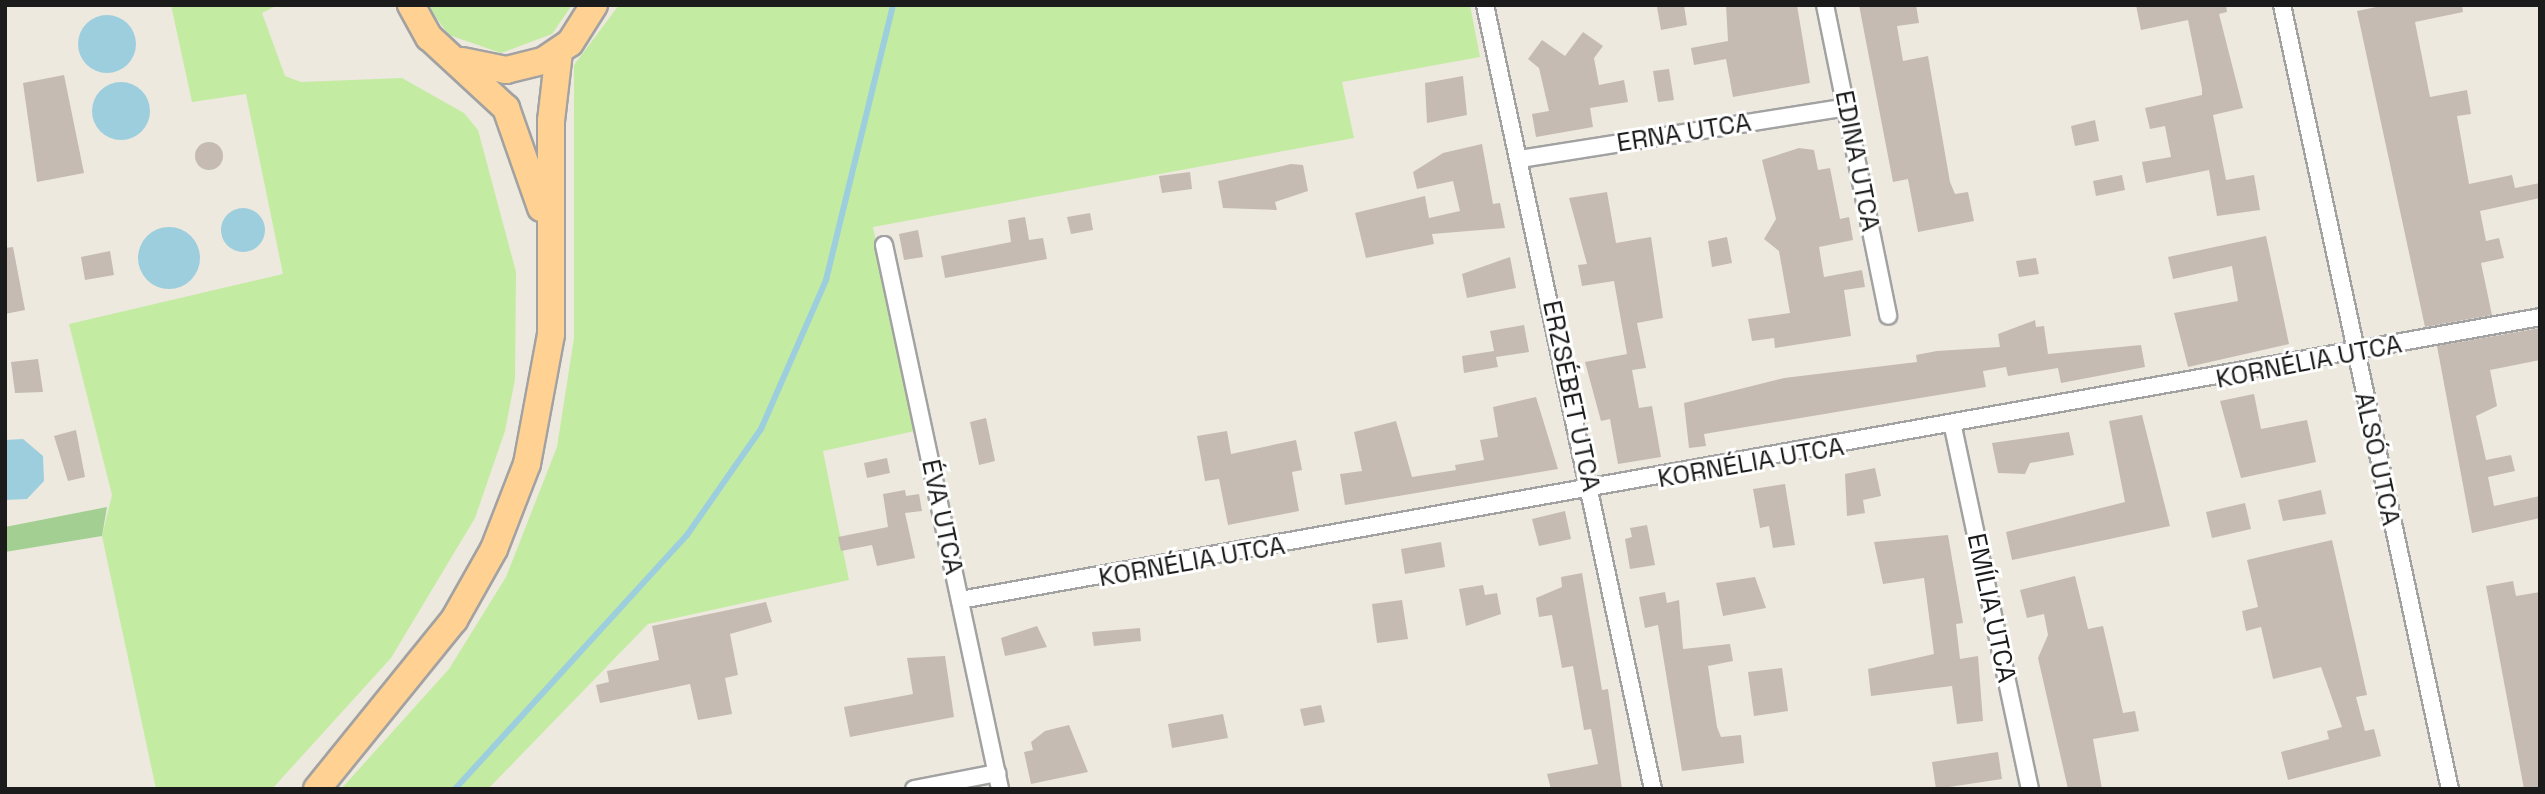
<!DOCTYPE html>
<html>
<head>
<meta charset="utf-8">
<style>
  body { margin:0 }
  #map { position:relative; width:2545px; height:794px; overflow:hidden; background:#ede9df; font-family:"Space Grotesk",sans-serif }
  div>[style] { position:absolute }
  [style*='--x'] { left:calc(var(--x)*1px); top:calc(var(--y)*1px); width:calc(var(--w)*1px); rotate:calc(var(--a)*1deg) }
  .grass>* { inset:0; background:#c4eba2 }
  .forest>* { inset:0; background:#a3cf92 }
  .water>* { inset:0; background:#9dcede }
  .round { border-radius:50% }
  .stream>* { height:6px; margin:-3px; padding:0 3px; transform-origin:3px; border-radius:3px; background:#9dcede }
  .building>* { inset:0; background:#c5bbb3 }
  .roads { filter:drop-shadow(2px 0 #a2a2a2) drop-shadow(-2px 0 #a2a2a2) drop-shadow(0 2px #a2a2a2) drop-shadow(0 -2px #a2a2a2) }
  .minor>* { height:16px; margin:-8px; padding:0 8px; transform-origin:8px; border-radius:8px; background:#fff }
  .primary>* { height:26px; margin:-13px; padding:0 13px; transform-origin:13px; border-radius:13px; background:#ffd293 }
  span { translate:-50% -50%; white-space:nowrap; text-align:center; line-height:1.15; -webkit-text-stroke:6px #fff; paint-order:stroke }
  .street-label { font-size:26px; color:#1b1b1b }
  .frame { position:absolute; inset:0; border:7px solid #1b1b1b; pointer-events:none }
</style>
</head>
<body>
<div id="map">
  <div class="grass">
    <div style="clip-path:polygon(171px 5px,278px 5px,262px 13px,285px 76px,301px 82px,402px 78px,464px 113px,478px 130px,516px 272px,515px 379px,505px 431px,475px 518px,391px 658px,272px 789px,156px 789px,102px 536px,112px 495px,69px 324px,283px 274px,246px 94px,192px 102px)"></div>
    <div style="clip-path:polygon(427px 5px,572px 5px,552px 34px,501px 53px,449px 35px)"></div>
    <div style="clip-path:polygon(619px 5px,1470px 5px,1480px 57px,1342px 82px,1354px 138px,873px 227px,915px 431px,823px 451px,849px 580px,648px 624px,488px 789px,341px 789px,449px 669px,506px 577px,557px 447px,574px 338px,574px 65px)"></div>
  </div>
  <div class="forest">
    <div style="clip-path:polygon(107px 507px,102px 536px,5px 552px,5px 527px)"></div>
  </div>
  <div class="water">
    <div class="round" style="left:78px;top:15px;width:58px;height:58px"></div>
    <div class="round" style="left:92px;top:82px;width:58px;height:58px"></div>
    <div class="round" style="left:221px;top:208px;width:44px;height:44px"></div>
    <div class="round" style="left:138px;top:227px;width:62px;height:62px"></div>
    <div style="clip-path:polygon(23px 439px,43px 456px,44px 481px,27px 499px,5px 500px,5px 440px)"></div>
  </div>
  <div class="stream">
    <div style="--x:455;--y:789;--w:344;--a:-47.6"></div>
    <div style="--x:687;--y:535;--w:129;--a:-55.1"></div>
    <div style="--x:761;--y:429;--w:163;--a:-66.4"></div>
    <div style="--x:826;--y:280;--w:283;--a:-76.3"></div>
  </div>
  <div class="building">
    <div style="clip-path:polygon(1667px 5px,1684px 5px,1687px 25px,1661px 30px,1657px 7px)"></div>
    <div style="clip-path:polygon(1726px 5px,1797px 5px,1810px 83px,1733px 97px,1726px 59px,1694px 65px,1691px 48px,1728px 41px)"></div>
    <div style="clip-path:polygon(1859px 5px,1916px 5px,1919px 23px,1897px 26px,1903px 61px,1928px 56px,1950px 182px,1955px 194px,1968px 192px,1974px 221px,1918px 232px,1908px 179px,1893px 182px)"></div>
    <div style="clip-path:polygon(2136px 5px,2226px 5px,2227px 12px,2219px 14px,2243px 108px,2213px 115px,2226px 180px,2254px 175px,2260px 210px,2217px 216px,2209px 170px,2146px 183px,2142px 162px,2171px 157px,2165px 126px,2150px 129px,2145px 108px,2202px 95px,2202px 89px,2188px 20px,2141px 30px)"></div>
    <div style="clip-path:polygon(2386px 5px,2462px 5px,2463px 12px,2415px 22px,2430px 97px,2467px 90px,2471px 114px,2457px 116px,2469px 184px,2512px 175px,2515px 188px,2540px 183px,2540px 198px,2480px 211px,2486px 241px,2499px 238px,2504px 258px,2481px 263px,2492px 315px,2425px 327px,2357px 11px)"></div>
    <div style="clip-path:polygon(1583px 32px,1603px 46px,1594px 58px,1599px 85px,1624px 80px,1628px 102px,1590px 108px,1593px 127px,1536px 137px,1532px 114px,1549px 111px,1539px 68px,1528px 59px,1542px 40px,1565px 56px)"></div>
    <div style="clip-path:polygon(1669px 69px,1674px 100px,1658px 102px,1653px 71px)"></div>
    <div style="clip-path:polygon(64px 75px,84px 173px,37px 182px,23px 83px)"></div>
    <div style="clip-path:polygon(1463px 76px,1467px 115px,1427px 123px,1425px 83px)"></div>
    <div style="clip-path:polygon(2095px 120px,2099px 141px,2075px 146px,2071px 126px)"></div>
    <div class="round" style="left:195px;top:142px;width:28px;height:28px"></div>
    <div style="clip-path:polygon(1482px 144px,1493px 204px,1500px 203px,1505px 228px,1432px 234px,1434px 244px,1366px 258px,1355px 213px,1425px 196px,1429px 218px,1460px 211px,1453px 181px,1417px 189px,1413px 172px,1443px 153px)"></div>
    <div style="clip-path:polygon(1799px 148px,1814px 150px,1818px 170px,1830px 168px,1840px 219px,1849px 217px,1853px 240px,1819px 247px,1824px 277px,1862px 270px,1865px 287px,1844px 290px,1851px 336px,1775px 348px,1774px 338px,1752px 341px,1748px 319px,1790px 313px,1779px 251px,1764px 239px,1776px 219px,1762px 160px)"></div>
    <div style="clip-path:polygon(1291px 164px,1303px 165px,1308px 191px,1275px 202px,1277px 210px,1223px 208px,1218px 181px)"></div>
    <div style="clip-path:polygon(1190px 172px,1192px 189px,1162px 193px,1159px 176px)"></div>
    <div style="clip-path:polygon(2122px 175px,2125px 190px,2096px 196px,2093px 181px)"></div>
    <div style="clip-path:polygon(1607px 192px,1616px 243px,1651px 237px,1663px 318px,1637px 323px,1646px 368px,1632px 370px,1639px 408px,1652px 406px,1661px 457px,1618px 464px,1610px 419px,1601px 421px,1585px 362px,1627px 354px,1614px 281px,1582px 286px,1578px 265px,1587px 264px,1569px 198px)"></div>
    <div style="clip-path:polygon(1090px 213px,1093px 230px,1071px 234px,1067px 217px)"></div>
    <div style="clip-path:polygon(1025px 217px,1029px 240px,1043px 238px,1047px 259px,945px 278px,941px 256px,1011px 242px,1008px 220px)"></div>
    <div style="clip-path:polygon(918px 230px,923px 257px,904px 260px,899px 234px)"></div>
    <div style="clip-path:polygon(2266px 236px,2289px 344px,2188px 367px,2174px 313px,2238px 301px,2232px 266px,2173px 279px,2168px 257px)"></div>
    <div style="clip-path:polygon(1727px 237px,1732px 263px,1712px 267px,1708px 241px)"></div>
    <div style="clip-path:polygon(13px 247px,25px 310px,5px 314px,5px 248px)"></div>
    <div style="clip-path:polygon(110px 251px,114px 275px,85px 280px,81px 257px)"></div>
    <div style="clip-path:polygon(1510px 257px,1516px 288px,1467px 298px,1462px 274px)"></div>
    <div style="clip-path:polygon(2036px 258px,2039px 274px,2019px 277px,2016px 261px)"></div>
    <div style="clip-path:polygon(2035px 320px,2036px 327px,2044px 326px,2048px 354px,2141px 345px,2145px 367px,2061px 383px,2058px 368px,2008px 376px,2006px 367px,1983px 371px,1986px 387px,1704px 434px,1706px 446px,1689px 448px,1684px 403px,1784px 378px,1917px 362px,1916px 355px,1937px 351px,2000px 347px,1998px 334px)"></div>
    <div style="clip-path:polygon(1524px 325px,1529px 352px,1496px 357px,1498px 367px,1464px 373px,1462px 356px,1494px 351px,1490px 331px)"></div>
    <div style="clip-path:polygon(2540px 328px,2540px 360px,2490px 370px,2497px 406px,2476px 416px,2486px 460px,2511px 455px,2515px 471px,2488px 477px,2494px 506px,2540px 496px,2540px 518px,2472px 533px,2437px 346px)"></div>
    <div style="clip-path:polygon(38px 359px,43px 392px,15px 393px,11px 362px)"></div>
    <div style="clip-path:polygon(2254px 394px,2261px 429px,2307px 420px,2316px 462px,2241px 478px,2220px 401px)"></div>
    <div style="clip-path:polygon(1536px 397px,1558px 469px,1345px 505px,1340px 474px,1362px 471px,1354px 432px,1396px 421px,1412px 477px,1456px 470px,1455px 465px,1484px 460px,1480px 440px,1498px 437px,1493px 407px)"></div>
    <div style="clip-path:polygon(2142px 415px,2170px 526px,2012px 560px,2006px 532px,2125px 502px,2109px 421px)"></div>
    <div style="clip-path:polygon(986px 418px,995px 461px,979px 465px,970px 422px)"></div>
    <div style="clip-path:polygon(76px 430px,85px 477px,68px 481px,54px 436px)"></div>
    <div style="clip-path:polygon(1227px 431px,1231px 454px,1296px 440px,1302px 470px,1292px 472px,1299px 511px,1228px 525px,1219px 479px,1205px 481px,1197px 436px)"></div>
    <div style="clip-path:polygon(2069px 432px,2074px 455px,2030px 463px,2025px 474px,1998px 473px,1992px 443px)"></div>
    <div style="clip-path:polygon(887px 458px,890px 473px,867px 478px,864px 463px)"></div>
    <div style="clip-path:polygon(1875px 468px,1881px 496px,1863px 500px,1865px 513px,1847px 516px,1845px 474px)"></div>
    <div style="clip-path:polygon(1785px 484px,1795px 545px,1773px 548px,1769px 526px,1760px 528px,1753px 489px)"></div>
    <div style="clip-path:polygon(905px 490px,906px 496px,919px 494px,922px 511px,905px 513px,915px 558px,877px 566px,872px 545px,841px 551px,838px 537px,888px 527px,883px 494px)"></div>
    <div style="clip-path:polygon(2321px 490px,2326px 514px,2283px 521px,2278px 500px)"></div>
    <div style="clip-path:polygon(2245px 503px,2251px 529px,2212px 538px,2206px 512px)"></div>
    <div style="clip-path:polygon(1565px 511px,1571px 539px,1539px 546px,1532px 519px)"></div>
    <div style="clip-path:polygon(1647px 525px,1655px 565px,1630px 569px,1625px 539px,1632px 537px,1630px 528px)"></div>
    <div style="clip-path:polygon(1948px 535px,1963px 623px,1956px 624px,1960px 659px,1978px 656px,1983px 721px,1957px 724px,1952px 686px,1871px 696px,1868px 669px,1934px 654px,1924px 578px,1883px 584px,1874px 542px)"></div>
    <div style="clip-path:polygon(2332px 540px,2367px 695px,2356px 697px,2365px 731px,2374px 729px,2381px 756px,2288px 780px,2281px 752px,2329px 739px,2327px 731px,2342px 727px,2321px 667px,2273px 679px,2261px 627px,2246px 631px,2242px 611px,2258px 607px,2247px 560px)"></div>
    <div style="clip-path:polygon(1441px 542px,1445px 567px,1405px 574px,1401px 549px)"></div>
    <div style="clip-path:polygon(1582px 573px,1602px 690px,1608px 689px,1622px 789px,1551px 789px,1547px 774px,1598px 764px,1591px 729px,1584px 730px,1573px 666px,1562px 668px,1552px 615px,1539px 617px,1536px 598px,1562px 587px,1561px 577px)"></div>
    <div style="clip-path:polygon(2075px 576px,2088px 629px,2103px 626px,2123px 713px,2135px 711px,2139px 731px,2093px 739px,2102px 789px,2068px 789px,2038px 658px,2048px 635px,2044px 614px,2027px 618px,2020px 590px)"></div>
    <div style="clip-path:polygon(1755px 577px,1766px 608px,1723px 616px,1716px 583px)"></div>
    <div style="clip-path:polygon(2513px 581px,2516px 596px,2540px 592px,2540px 789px,2524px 789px,2486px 586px)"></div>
    <div style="clip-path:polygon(1483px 585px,1485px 595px,1497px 593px,1501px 614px,1466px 626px,1459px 589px)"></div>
    <div style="clip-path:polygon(1665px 592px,1667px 603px,1679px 600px,1683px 649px,1730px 644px,1733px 661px,1708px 666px,1717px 727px,1721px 737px,1741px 735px,1744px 763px,1682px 771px,1658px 625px,1645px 628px,1639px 597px)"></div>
    <div style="clip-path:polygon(1402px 600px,1408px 639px,1377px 643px,1372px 604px)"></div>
    <div style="clip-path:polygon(766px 602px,772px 622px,730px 634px,738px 675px,725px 678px,732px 714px,698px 720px,690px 684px,600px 703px,596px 685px,609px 682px,607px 671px,659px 660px,652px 626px)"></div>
    <div style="clip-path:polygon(1037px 626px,1047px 647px,1005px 656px,1001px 638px)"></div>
    <div style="clip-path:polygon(1140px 628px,1141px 641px,1094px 646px,1092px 632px)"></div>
    <div style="clip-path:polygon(945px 656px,954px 717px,850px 737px,844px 707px,913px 694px,907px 658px)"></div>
    <div style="clip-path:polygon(1782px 668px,1788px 711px,1754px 716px,1748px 672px)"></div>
    <div style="clip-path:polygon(1321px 705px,1325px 722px,1304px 726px,1300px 709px)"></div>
    <div style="clip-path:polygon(1223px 714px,1228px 738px,1172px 748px,1168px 724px)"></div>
    <div style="clip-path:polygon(1069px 725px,1088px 772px,1031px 784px,1024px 752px,1033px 750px,1031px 742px,1045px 731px)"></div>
    <div style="clip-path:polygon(1998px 752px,2002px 779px,1936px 789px,1932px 762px)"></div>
  </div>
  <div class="roads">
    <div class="minor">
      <div style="--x:1485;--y:5;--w:802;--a:77.91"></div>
      <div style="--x:1825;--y:5;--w:317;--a:78.5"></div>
      <div style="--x:2282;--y:5;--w:802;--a:77.91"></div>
      <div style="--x:1520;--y:159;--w:331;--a:-9"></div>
      <div style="--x:884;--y:245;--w:556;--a:77.96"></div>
      <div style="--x:1953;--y:427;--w:370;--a:78"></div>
      <div style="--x:960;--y:600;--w:1605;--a:-10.15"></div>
      <div style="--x:914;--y:789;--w:85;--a:-10.9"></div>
    </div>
    <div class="primary">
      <div style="--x:411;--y:5;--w:37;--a:61"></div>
      <div style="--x:429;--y:37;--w:105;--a:42.7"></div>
      <div style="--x:506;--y:108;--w:106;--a:70.7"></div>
      <div style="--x:462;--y:61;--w:45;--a:11.6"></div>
      <div style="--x:506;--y:70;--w:38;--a:-14"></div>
      <div style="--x:543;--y:61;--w:32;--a:-34"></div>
      <div style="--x:570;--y:43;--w:45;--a:-57.7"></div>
      <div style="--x:317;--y:789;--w:218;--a:-51"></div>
      <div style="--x:454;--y:620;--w:81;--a:-60.6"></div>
      <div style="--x:494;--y:549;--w:91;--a:-68.8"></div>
      <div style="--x:527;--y:464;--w:132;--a:-79.5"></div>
      <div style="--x:551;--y:334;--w:213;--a:-90"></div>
      <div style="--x:551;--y:121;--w:69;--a:-83.4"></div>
    </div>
  </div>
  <div class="street-label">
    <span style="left:1684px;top:133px;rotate:-9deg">ERNA UTCA</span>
    <span style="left:1857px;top:161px;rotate:79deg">EDINA UTCA</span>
    <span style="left:2309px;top:362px;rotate:-11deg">KORNÉLIA UTCA</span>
    <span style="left:1571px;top:396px;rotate:78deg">ERZSÉBET UTCA</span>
    <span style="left:2377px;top:459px;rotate:78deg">ALSÓ UTCA</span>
    <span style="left:1751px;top:463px;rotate:-10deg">KORNÉLIA UTCA</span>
    <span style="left:942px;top:517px;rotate:78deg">ÉVA UTCA</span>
    <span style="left:1192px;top:562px;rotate:-10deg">KORNÉLIA UTCA</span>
    <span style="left:1991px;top:608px;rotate:78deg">EMÍLIA UTCA</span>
  </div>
  <div class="frame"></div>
</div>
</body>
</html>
